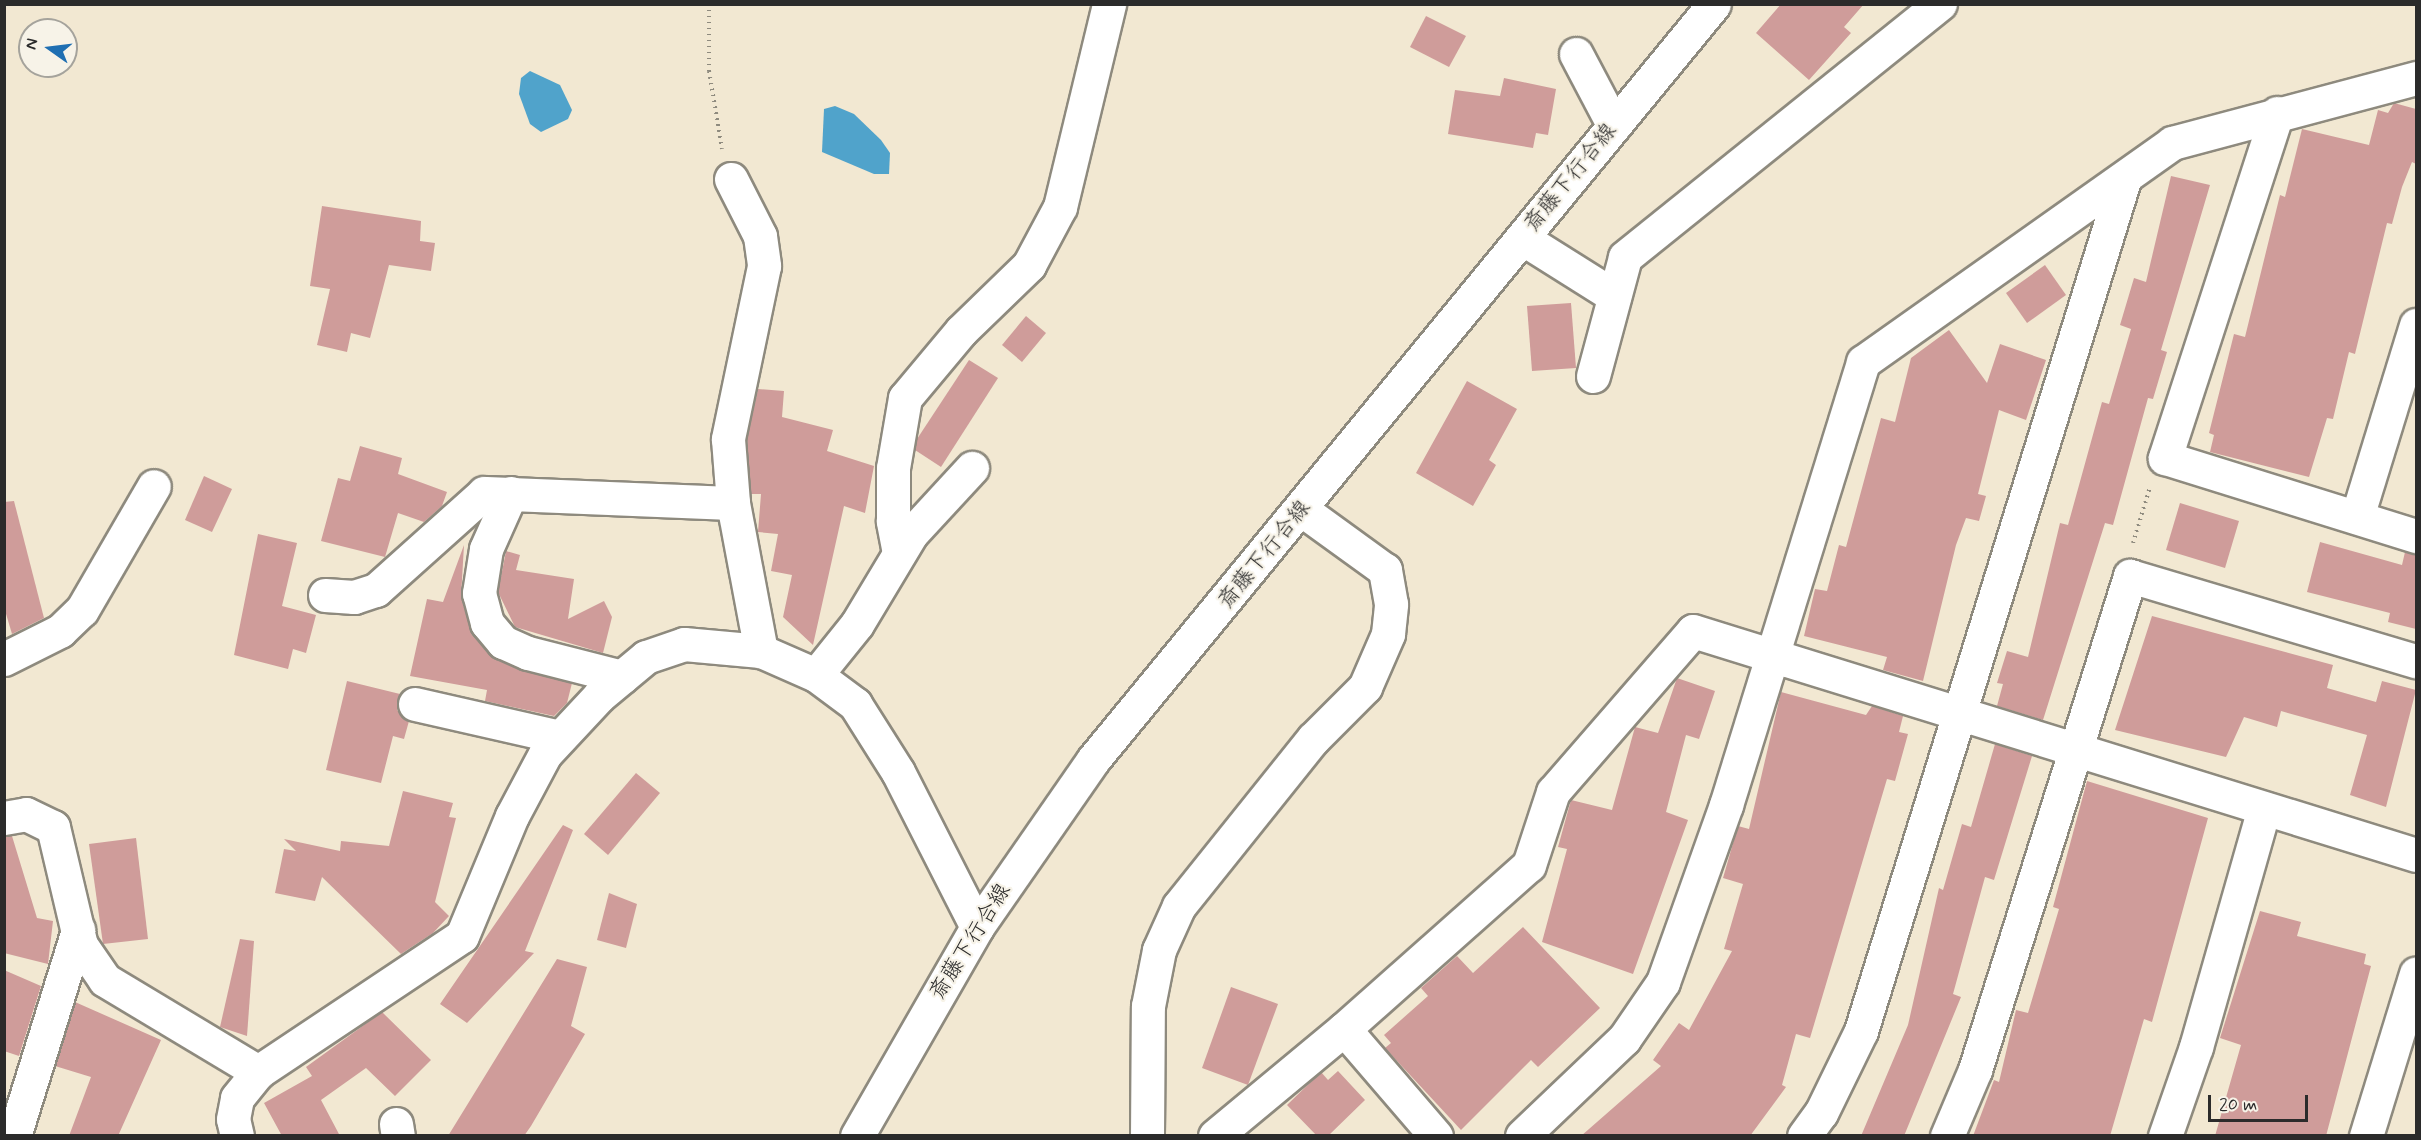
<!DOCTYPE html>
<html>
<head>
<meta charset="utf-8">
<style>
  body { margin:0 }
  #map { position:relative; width:2421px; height:1140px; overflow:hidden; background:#f2e8d2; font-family:Mynerve,"Klee One",sans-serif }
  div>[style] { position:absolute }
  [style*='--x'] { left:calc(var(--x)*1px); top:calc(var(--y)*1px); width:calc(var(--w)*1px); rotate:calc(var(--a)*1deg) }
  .water>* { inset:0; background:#50a3cb }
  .building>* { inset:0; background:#cf9c9a }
  .path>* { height:4px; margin-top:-2px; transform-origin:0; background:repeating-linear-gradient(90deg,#8e8a7e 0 1.5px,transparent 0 6px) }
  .roads { filter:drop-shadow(2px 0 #8e8a7e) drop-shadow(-2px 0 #8e8a7e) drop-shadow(0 2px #8e8a7e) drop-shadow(0 -2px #8e8a7e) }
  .minor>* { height:33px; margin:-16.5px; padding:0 16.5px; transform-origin:16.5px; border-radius:16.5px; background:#fff }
  .major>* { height:33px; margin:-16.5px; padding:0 16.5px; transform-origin:16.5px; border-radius:16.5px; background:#fff }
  span { translate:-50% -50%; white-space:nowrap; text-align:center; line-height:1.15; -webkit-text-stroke:4.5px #f7f3e8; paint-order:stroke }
  .street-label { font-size:22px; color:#2b2b2b }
  .frame { position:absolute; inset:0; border:6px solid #2b2b2b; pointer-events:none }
  .north { position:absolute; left:18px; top:18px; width:60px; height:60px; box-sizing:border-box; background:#f7f3e8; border:2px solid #a5a39c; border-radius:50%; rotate:284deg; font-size:16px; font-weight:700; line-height:24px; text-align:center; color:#2b2b2b }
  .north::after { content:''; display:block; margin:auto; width:21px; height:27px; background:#1f6fb2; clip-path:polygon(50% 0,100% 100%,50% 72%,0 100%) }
  .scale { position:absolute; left:2208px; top:1095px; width:100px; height:27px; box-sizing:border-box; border:3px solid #2b2b2b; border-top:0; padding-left:8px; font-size:18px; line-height:21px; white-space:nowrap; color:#2b2b2b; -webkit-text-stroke:4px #f7f3e8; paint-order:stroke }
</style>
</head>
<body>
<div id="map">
  <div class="water">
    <div style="clip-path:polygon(530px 71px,560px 85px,572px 110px,568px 119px,541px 132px,530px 124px,519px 94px,521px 78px)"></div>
    <div style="clip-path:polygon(835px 106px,854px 114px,881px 140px,890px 153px,889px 174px,874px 174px,822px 152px,824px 109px)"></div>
  </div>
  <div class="building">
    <div style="clip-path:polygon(1781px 4px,1864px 4px,1844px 27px,1851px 33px,1809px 80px,1756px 33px)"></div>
    <div style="clip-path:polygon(1426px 16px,1466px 36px,1449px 67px,1410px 47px)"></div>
    <div style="clip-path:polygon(1504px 78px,1556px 89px,1548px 135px,1536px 133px,1533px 148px,1448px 134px,1455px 90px,1500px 96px)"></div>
    <div style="clip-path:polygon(2394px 103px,2416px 109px,2416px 164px,2412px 162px,2402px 187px,2392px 224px,2387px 223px,2355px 354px,2349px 352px,2333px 419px,2327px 418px,2309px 477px,2210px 452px,2214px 435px,2209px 433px,2234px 334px,2245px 337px,2280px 195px,2285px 197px,2302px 129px,2369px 145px,2378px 110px,2388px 113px)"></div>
    <div style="clip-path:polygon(2171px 176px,2210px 185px,2161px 350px,2167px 352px,2153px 399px,2148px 398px,2113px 525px,2105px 523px,2043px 720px,1997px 706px,2003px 684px,1997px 683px,2007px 651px,2028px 657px,2060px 523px,2068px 525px,2102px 402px,2109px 404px,2131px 329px,2120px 325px,2134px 278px,2146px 282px)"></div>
    <div style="clip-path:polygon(322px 206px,421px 221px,420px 241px,435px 243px,431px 271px,389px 265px,370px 338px,351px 333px,347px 352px,317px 345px,330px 289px,310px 286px)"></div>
    <div style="clip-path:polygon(2045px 265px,2066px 295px,2027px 323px,2006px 293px)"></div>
    <div style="clip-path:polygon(1571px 303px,1576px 368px,1532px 371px,1527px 306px)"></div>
    <div style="clip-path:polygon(1026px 316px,1046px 333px,1022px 362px,1002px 345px)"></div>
    <div style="clip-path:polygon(1949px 330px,1987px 383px,2000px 344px,2046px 360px,2026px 420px,1999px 410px,1978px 494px,1986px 496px,1979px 521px,1966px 518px,1956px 545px,1923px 681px,1883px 670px,1887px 657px,1804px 636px,1815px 589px,1827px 591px,1839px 545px,1846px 547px,1881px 418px,1895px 422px,1911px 358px)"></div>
    <div style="clip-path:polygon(969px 360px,998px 378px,941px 467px,915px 450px,917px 439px)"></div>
    <div style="clip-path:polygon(1467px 381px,1517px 409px,1489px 460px,1496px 465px,1473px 506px,1416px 473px)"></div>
    <div style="clip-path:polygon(758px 389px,784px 391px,782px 417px,833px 430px,827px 451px,874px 466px,865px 513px,844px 506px,813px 645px,783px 617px,792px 575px,771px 571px,778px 534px,758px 532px,761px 494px,751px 494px,747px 440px)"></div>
    <div style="clip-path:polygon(360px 446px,402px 458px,398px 474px,447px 492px,442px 506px,424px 522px,398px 513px,385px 557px,321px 541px,338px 478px,350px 481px)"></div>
    <div style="clip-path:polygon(204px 476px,232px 489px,212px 532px,185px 520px)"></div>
    <div style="clip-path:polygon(14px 501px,44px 618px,12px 634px,4px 607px,4px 502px)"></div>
    <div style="clip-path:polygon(2180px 503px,2239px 521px,2225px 568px,2166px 550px)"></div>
    <div style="clip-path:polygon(258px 534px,297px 543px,282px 606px,316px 615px,306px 653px,293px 649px,288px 669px,234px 655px)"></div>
    <div style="clip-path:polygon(2320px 542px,2402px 565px,2405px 552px,2416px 554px,2416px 629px,2388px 622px,2390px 613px,2307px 592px)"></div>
    <div style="clip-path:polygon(464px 545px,461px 597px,472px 635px,495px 659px,572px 683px,567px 703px,554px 716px,485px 701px,487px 690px,410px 676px,427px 599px,443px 602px)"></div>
    <div style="clip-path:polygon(506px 551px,520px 555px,516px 570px,574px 579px,568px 619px,604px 601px,612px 617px,603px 653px,515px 627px,498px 592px)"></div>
    <div style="clip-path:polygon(2152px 616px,2333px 665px,2327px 688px,2376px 702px,2382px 681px,2416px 690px,2386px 807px,2350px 795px,2367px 735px,2281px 711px,2277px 727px,2244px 717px,2226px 757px,2115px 730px)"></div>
    <div style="clip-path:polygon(1677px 678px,1715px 691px,1699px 739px,1686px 735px,1666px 812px,1688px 820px,1633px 974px,1542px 942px,1567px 849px,1558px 847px,1571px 800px,1612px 810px,1635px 727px,1658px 733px)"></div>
    <div style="clip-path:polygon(347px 681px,400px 694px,397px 710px,409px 721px,404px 739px,393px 736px,381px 783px,326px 770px)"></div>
    <div style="clip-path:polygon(1781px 692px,1866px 715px,1872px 706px,1903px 716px,1899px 732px,1908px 734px,1895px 781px,1887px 779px,1810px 1038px,1796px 1034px,1782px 1085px,1786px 1087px,1750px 1136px,1581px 1136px,1661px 1066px,1653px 1060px,1679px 1023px,1689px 1030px,1732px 951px,1724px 949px,1743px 884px,1723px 878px,1738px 826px,1749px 829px)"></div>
    <div style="clip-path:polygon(1995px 744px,2032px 756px,1994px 880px,1985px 877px,1953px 994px,1961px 997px,1904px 1136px,1861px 1136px,1908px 1025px,1939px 888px,1943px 890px,1962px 824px,1971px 827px)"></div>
    <div style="clip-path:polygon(636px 773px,660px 793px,608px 855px,584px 834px)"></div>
    <div style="clip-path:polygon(2087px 781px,2208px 818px,2152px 1022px,2144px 1019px,2110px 1136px,1973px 1136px,1994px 1080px,1999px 1082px,2016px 1010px,2028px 1013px,2059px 909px,2053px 907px)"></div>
    <div style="clip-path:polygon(403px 791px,453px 803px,449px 817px,456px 818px,435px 902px,449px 916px,433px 933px,401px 954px,322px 877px,315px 901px,275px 893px,284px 849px,296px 851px,284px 839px,340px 851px,341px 841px,389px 846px)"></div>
    <div style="clip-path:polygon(563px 825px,573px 830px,525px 951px,534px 953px,467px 1023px,440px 1004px)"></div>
    <div style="clip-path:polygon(4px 836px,12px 836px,37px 918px,53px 921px,48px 964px,4px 953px)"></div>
    <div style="clip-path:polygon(136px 838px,148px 939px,103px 944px,89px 844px)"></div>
    <div style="clip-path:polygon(609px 893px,637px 904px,626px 948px,597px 940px)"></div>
    <div style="clip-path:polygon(2260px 911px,2301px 922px,2297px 936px,2366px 954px,2364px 964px,2371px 966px,2326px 1136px,2215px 1136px,2241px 1045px,2220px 1038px)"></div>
    <div style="clip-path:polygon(1523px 927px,1600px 1008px,1538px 1067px,1531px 1060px,1461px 1130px,1385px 1048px,1391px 1043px,1384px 1035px,1428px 996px,1421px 988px,1457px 956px,1473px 973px)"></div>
    <div style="clip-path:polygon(240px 939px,254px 941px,247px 1036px,220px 1027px)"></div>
    <div style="clip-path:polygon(557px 959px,587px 967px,571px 1026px,585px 1034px,531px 1126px,524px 1136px,448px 1136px)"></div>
    <div style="clip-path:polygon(4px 970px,41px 986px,19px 1056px,4px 1051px)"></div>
    <div style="clip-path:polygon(1231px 987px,1278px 1004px,1248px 1085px,1202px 1068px)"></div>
    <div style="clip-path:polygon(75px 1002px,161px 1040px,118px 1136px,69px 1136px,91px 1077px,55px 1066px)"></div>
    <div style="clip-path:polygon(382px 1012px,431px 1060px,395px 1096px,366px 1068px,321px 1100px,340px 1136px,282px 1136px,264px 1103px,312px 1076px,306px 1067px)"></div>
    <div style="clip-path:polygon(1338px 1071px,1365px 1100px,1328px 1136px,1317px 1136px,1287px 1105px,1321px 1072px,1328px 1080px)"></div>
  </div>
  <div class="path">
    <div style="--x:709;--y:4;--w:67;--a:90"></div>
    <div style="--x:709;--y:71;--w:79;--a:80.5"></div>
    <div style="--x:2133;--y:543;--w:59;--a:-73.1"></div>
  </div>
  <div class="roads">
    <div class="minor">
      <div style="--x:1576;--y:54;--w:81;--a:62.2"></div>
      <div style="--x:2277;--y:113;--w:363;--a:108"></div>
      <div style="--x:2165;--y:458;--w:263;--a:17.3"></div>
      <div style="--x:731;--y:179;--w:64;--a:63"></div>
      <div style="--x:760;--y:236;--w:30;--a:82"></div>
      <div style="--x:764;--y:266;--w:177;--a:101.8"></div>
      <div style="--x:728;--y:439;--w:64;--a:85.5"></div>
      <div style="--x:1522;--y:238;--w:109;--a:32.2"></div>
      <div style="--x:1593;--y:376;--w:123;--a:-74.9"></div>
      <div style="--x:1625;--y:257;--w:404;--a:-38.8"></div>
      <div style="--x:511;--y:493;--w:61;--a:114.1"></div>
      <div style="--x:486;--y:549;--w:45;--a:99"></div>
      <div style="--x:479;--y:593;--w:31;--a:75"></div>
      <div style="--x:487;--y:623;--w:25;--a:50"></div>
      <div style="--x:503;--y:642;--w:27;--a:24"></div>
      <div style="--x:528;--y:653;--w:97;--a:14.3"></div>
      <div style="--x:2357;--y:517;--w:201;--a:-72.9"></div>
      <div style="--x:899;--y:553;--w:33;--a:-101"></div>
      <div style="--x:893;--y:521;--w:53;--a:-90"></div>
      <div style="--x:893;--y:468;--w:71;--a:-80.3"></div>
      <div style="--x:905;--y:398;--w:87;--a:-50.1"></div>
      <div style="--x:961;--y:331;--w:95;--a:-44.1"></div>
      <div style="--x:1029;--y:265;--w:66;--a:-61.9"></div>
      <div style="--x:1060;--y:207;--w:209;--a:-76.4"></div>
      <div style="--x:325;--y:595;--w:29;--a:4"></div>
      <div style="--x:354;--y:597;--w:23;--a:-18"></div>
      <div style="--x:376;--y:590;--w:145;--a:-41.9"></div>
      <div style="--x:484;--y:493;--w:249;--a:2.3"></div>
      <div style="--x:733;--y:503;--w:151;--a:79.3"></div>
      <div style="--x:4;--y:659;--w:63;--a:-26.6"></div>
      <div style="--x:60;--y:631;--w:30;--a:-44"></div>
      <div style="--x:82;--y:610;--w:143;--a:-59.9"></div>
      <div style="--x:816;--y:675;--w:65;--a:-51.2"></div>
      <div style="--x:857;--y:624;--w:105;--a:-59"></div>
      <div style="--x:911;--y:534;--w:90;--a:-47.3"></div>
      <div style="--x:415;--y:704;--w:149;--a:12.8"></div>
      <div style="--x:4;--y:818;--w:22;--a:-10"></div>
      <div style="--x:26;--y:814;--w:30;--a:26"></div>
      <div style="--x:53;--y:827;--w:121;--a:76.7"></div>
      <div style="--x:81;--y:945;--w:42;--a:55.6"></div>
      <div style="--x:105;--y:980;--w:179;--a:31"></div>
      <div style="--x:396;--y:1124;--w:12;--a:81"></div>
      <div style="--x:14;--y:1136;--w:216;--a:-72.7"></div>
      <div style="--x:237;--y:1136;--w:17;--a:-103"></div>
      <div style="--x:233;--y:1119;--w:21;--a:-79"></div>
      <div style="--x:237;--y:1098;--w:33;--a:-51"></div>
      <div style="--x:258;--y:1072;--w:245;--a:-33.7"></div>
      <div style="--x:462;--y:936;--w:130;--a:-67.4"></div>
      <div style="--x:512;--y:816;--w:70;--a:-62"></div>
      <div style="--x:545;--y:754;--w:79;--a:-47"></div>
      <div style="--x:599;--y:696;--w:61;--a:-39.7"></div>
      <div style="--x:646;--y:657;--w:40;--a:-18.9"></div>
      <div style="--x:684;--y:644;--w:77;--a:5.2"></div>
      <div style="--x:761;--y:651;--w:60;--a:23.6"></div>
      <div style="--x:816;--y:675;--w:49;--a:36.6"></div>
      <div style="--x:855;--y:704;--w:80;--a:57.7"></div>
      <div style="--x:898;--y:772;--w:174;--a:63"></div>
      <div style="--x:1147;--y:1136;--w:130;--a:-89.6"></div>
      <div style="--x:1148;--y:1006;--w:57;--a:-78.9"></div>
      <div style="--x:1159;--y:950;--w:48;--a:-65.6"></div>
      <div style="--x:1179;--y:906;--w:214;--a:-51.3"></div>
      <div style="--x:1313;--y:739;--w:74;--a:-45"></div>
      <div style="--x:1365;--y:687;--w:58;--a:-66.5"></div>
      <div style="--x:1388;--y:634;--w:30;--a:-84"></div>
      <div style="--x:1391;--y:604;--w:35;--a:-100"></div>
      <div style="--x:1385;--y:570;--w:102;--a:-144.1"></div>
      <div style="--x:1215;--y:1136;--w:168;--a:-39.7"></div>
      <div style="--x:1436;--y:1136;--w:141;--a:-130.7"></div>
      <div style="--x:1344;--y:1029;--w:247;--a:-41.6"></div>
      <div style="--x:1529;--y:865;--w:77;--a:-71.8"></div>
      <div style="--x:1553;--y:792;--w:213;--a:-49"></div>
      <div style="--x:1693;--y:631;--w:757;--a:17.21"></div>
      <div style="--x:1522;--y:1136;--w:141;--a:-43.6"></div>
      <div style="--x:1624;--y:1039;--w:69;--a:-55.6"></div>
      <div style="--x:1663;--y:982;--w:188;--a:-70.4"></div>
      <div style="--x:1726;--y:805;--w:464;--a:-72.8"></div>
      <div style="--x:1863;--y:362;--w:379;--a:-35.3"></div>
      <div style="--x:2172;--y:143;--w:253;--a:-14.9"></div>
      <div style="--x:1804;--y:1136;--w:29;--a:-54"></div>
      <div style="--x:1821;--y:1113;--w:91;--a:-64"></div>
      <div style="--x:1861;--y:1031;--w:891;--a:-72.83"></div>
      <div style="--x:1947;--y:1136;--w:72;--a:-67"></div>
      <div style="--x:1975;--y:1070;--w:518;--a:-72.58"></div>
      <div style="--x:2130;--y:576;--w:298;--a:16.6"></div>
      <div style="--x:2165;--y:1136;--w:94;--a:-70.8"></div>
      <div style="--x:2196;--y:1047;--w:248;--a:-74.1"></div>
      <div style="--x:2366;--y:1136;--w:170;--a:-72.9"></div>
    </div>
    <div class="major">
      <div style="--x:857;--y:1136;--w:241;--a:-60.1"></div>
      <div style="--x:977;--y:927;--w:203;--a:-55.2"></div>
      <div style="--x:1093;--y:760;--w:978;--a:-50.6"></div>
    </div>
  </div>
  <div class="street-label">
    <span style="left:1571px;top:178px;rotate:-51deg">斎藤下行合線</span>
    <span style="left:1265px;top:555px;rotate:-51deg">斎藤下行合線</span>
    <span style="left:971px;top:942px;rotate:-58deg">斎藤下行合線</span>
  </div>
  <div class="frame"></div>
  <div class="north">N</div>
  <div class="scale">20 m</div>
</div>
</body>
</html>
